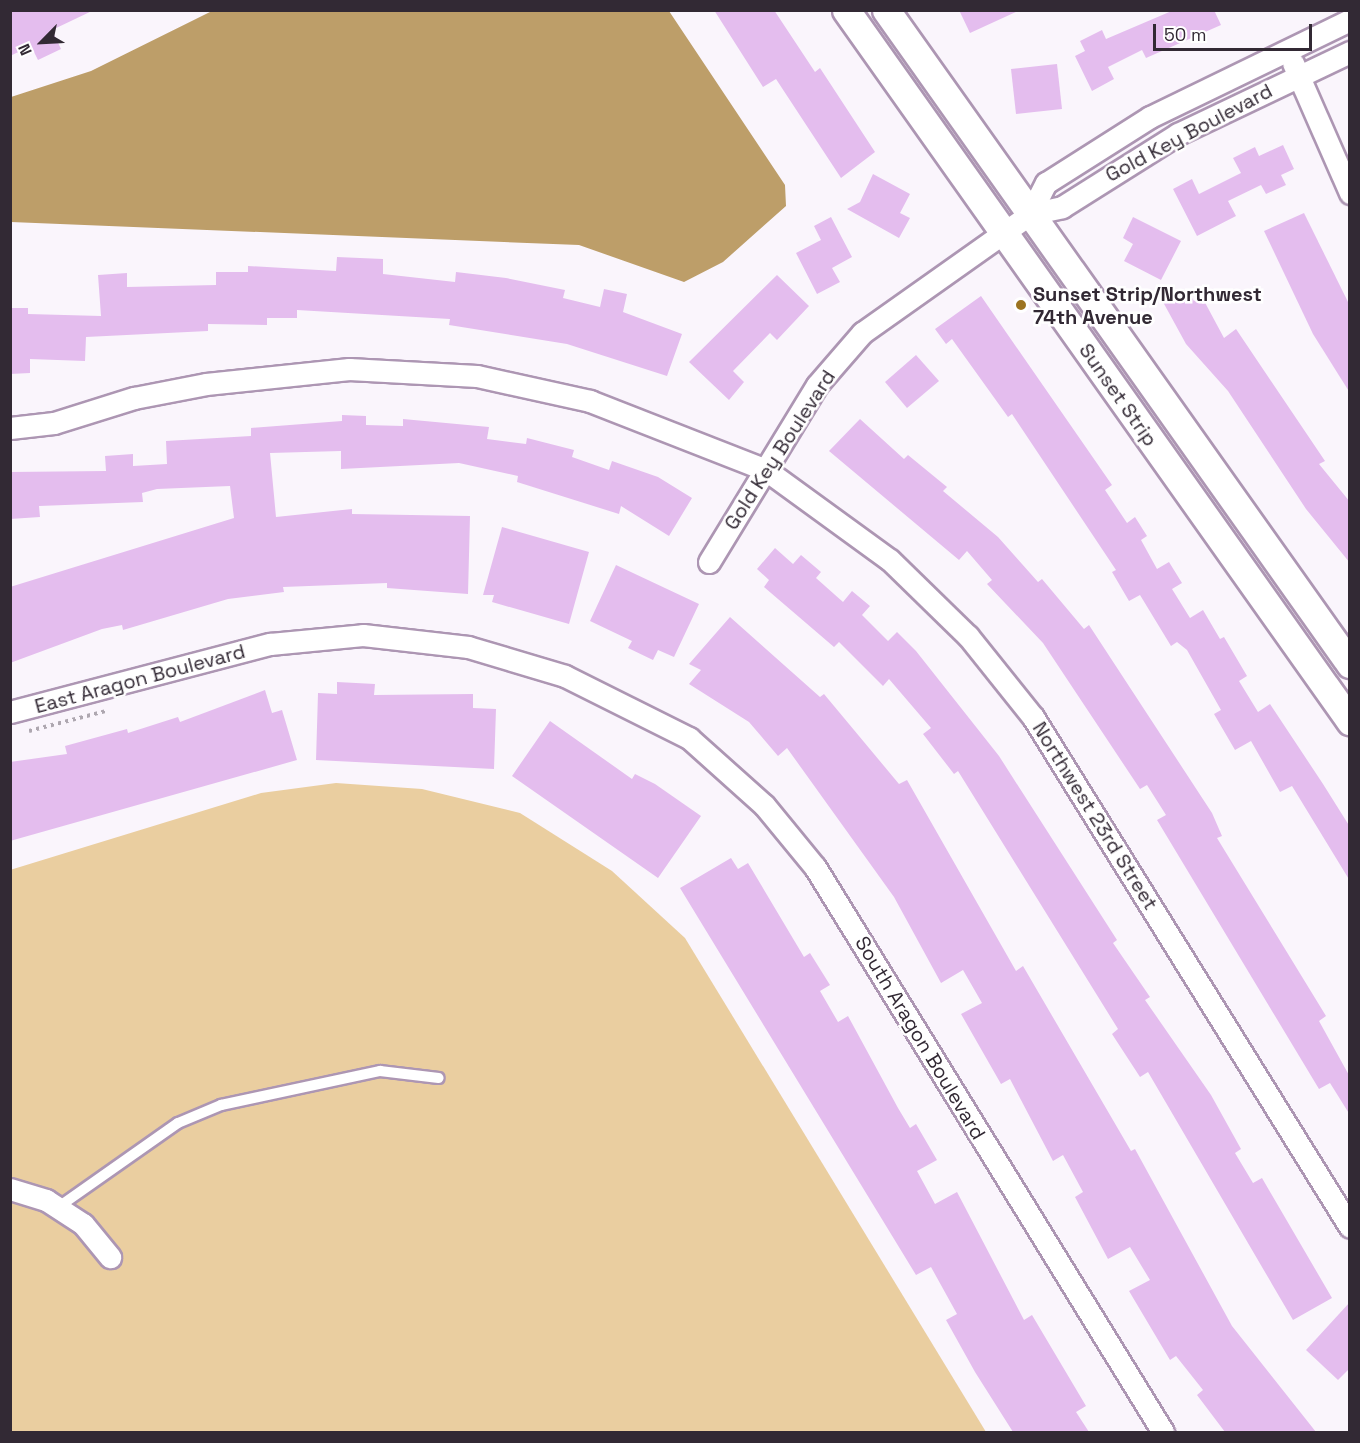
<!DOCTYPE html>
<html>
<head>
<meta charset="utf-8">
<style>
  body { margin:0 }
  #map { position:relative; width:1360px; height:1443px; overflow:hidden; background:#faf5fc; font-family:"Space Grotesk",sans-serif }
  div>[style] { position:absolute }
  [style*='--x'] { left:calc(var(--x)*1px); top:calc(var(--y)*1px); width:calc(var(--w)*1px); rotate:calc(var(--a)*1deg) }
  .green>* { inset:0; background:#eacea0 }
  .water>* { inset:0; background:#bd9e69 }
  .building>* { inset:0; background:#e4bdee }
  .path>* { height:4px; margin-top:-2px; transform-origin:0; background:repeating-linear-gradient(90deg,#aea7b0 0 3px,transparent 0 7.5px) }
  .roads { filter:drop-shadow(2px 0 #ad96b3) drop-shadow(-2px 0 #ad96b3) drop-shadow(0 2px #ad96b3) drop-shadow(0 -2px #ad96b3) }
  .service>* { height:10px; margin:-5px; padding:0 5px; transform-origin:5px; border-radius:5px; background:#fff }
  .minor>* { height:21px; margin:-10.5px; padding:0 10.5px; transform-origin:10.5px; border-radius:10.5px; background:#fff }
  .tertiary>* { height:27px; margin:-13.5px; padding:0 13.5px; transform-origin:13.5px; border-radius:13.5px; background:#fff }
  .dots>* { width:16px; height:16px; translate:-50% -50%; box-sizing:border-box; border:3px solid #fff; border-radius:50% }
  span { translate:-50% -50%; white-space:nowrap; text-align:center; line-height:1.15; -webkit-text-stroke:5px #fff; paint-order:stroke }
  .street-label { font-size:20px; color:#322934 }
  .poi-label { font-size:20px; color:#322934; font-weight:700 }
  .left { translate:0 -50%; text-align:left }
  .frame { position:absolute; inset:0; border:12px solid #322934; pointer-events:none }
  .north { position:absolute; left:12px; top:12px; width:60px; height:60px; -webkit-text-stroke:4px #fff; paint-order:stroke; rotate:246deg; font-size:16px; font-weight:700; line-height:24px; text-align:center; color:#322934 }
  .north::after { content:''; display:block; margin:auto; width:21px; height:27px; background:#322934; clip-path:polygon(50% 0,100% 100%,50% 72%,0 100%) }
  .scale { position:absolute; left:1153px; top:24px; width:159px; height:27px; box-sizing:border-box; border:3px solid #322934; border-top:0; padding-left:8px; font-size:18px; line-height:21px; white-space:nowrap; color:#322934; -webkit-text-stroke:4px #fff; paint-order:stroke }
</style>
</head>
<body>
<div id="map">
  <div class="green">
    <div style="clip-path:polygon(336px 783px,422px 789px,520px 813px,612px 871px,685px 938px,986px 1432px,11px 1432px,10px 870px,261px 793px)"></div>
  </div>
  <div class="water">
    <div style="clip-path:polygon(214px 10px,669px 11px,785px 185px,786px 206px,723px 262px,684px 282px,579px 245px,11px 222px,11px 97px,91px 71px)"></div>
  </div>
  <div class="building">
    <div style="clip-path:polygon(10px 10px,94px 10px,52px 30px,61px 49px,38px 60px,31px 46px,10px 56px)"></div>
    <div style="clip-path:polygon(714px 10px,774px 10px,815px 72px,820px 68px,875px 152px,841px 178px,776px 79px,763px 87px)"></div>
    <div style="clip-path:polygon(959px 10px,1020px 10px,970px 33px)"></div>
    <div style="clip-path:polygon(1174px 10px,1214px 10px,1221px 25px,1146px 58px,1142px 50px,1108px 67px,1114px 79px,1092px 91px,1075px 56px,1085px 51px,1080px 41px,1102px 30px,1106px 39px)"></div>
    <div style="clip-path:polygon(1057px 64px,1062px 109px,1016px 114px,1011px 69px)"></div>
    <div style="clip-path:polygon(1283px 145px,1294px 169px,1281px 175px,1286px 185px,1266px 194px,1261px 185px,1228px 201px,1236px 216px,1197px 236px,1173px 189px,1192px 179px,1199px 194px,1241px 173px,1233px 158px,1255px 147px,1259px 156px)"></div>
    <div style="clip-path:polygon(873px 174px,910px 194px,900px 213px,910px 218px,899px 238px,847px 209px,860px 202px)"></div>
    <div style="clip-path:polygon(1304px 213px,1350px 306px,1350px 393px,1313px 334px,1264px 231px)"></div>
    <div style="clip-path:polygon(831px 217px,852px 257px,832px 268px,840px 282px,817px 294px,796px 253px,821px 240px,814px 226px)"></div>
    <div style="clip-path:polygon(1133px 217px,1181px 241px,1161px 280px,1124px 261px,1133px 244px,1123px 238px)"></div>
    <div style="clip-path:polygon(337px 257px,383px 259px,383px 274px,455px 282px,456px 272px,506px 278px,565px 290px,563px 298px,600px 307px,604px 289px,627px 294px,623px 312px,682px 334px,667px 376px,567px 344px,449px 325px,450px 319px,297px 310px,297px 318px,267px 318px,267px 325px,208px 324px,208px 331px,86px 337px,85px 361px,30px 359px,30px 373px,10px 374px,10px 308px,28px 308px,28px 314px,101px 316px,98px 275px,127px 273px,127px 287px,216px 285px,216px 272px,248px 272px,248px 266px,336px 271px)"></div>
    <div style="clip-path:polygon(777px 275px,809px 306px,777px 340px,770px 333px,733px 371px,744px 382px,729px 400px,689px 362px)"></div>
    <div style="clip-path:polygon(1187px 289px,1194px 301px,1202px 297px,1224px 338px,1236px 329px,1325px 461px,1319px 464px,1350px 502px,1350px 563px,1306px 509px,1228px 391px,1186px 344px,1163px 302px)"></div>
    <div style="clip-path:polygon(981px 296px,1112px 485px,1105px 490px,1127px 523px,1135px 517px,1147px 536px,1141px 540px,1157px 569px,1169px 562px,1182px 583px,1172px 589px,1190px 618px,1203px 610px,1220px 639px,1224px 637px,1247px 676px,1239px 681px,1258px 712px,1270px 704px,1323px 784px,1350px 827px,1350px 881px,1292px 786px,1280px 792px,1251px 741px,1235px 750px,1214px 714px,1221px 710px,1187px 650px,1177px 642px,1171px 646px,1140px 595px,1129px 601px,1112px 572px,1116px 570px,1012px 414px,1008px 417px,952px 339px,946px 344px,935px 329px)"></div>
    <div style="clip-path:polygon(916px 355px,939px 381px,907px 408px,885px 382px)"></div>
    <div style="clip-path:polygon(342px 415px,366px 416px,366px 425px,403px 426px,403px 419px,489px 427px,487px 439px,526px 444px,527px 438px,574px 450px,572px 457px,609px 470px,612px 461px,658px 477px,692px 498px,669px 536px,621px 506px,619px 514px,517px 482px,518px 476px,459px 463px,341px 469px,341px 451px,270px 453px,276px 517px,352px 509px,352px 514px,470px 516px,468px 594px,387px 588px,387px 583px,283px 587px,284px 592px,228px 599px,123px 630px,122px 625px,102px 629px,10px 663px,10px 587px,234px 518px,230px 486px,157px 489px,142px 493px,143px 502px,39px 506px,40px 517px,10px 519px,10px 472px,106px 471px,105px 456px,133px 454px,133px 466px,167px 464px,166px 441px,251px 436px,251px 428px,342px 421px)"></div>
    <div style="clip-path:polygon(860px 419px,904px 459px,908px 455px,947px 487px,943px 491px,998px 537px,1038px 582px,1042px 579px,1084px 629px,1089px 625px,1212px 813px,1222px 836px,1217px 838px,1326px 1016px,1319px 1021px,1350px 1077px,1350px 1115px,1330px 1083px,1319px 1089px,1157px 820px,1166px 815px,1147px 785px,1140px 789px,1043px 643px,987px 584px,992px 580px,967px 551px,959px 560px,829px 451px)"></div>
    <div style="clip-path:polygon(502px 527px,589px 552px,569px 624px,492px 602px,494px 595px,483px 595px)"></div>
    <div style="clip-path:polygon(775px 548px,793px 564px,801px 555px,821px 572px,816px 578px,843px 602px,852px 591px,870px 606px,862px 615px,888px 641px,897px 632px,916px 651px,999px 756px,1117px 940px,1113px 943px,1150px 997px,1145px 1000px,1211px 1095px,1241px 1149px,1235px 1153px,1253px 1183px,1262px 1178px,1332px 1298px,1293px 1320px,1148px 1072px,1140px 1077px,1112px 1034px,1118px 1029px,958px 771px,954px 774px,923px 734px,931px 728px,889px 679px,883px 686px,839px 642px,834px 647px,764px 587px,769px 580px,757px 569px)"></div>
    <div style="clip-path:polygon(616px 565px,699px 604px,674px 657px,658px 650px,653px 660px,628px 648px,632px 641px,590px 621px)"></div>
    <div style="clip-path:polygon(730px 617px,820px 697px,824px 694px,899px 784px,907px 780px,1016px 971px,1023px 966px,1131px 1151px,1135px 1149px,1232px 1326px,1316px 1432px,1225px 1432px,1197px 1395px,1203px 1390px,1176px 1356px,1170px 1360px,1129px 1291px,1150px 1280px,1130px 1247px,1108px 1259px,1075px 1197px,1083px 1192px,1063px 1155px,1053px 1161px,1010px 1079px,1001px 1084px,961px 1014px,982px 1003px,963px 970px,941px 983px,894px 897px,787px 748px,778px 756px,749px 722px,689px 684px,701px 670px,689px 664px)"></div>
    <div style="clip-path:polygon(337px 682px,375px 684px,374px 695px,473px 694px,473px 708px,496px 709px,494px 769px,316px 760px,318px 693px,337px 694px)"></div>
    <div style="clip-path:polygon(265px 690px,272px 713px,282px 710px,297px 760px,10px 841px,10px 762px,67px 754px,65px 746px,127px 729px,128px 733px,178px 717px,180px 722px)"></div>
    <div style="clip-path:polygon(550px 721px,632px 779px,635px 774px,655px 784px,701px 816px,658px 878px,512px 776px)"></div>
    <div style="clip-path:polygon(731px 858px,738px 869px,748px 863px,804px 957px,810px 953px,830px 985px,820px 991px,838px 1022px,848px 1016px,898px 1108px,910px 1128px,916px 1124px,937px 1160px,917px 1171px,935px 1204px,957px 1192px,1024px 1320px,1032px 1315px,1086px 1406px,1076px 1412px,1089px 1432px,1013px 1432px,975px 1372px,946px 1320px,957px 1314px,931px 1267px,916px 1275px,680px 888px)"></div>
    <div style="clip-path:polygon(1350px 1302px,1350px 1368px,1338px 1380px,1306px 1350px)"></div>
  </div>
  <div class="path">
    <div style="--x:29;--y:731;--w:80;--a:-14.6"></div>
  </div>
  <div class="roads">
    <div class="service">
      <div style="--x:57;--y:1208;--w:148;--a:-35.1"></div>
      <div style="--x:178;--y:1123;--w:47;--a:-22.7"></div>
      <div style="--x:221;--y:1105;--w:163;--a:-12.1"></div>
      <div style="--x:380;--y:1071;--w:59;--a:6.8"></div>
    </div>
    <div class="minor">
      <div style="--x:1293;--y:63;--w:142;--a:66.3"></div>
      <div style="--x:1030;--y:214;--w:35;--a:-63"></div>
      <div style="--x:1046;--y:183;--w:123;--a:-32.4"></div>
      <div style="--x:1150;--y:117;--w:222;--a:-25.9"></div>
      <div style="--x:10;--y:428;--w:44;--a:-6.5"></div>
      <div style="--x:54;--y:423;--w:84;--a:-17.4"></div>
      <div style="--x:134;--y:398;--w:73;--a:-11"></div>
      <div style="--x:206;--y:384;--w:144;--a:-6"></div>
      <div style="--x:349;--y:369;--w:128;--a:3.1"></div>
      <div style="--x:477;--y:376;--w:116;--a:12.5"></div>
      <div style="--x:590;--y:401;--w:189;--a:21.4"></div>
      <div style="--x:766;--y:470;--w:153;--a:36"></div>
      <div style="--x:890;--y:560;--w:109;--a:44.3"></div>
      <div style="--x:968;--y:636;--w:104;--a:51.3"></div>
      <div style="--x:1033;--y:717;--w:600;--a:58.14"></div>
      <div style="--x:709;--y:562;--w:207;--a:-58.6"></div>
      <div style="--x:817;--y:385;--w:69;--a:-49.1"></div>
      <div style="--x:862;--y:333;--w:206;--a:-35.3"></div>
      <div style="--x:1030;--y:214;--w:33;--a:-12"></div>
      <div style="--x:1062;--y:207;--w:137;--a:-32.2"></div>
      <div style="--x:1178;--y:134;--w:191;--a:-25.5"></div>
      <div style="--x:10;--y:712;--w:269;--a:-14.7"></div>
      <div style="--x:270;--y:644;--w:93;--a:-5.5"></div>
      <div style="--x:363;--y:635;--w:106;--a:6.5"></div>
      <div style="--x:468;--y:647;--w:101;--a:16.6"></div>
      <div style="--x:565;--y:676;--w:139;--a:26.6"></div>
      <div style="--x:689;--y:738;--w:101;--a:41.8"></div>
      <div style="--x:764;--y:805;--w:80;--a:50.6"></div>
      <div style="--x:815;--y:867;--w:664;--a:58.37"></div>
      <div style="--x:10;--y:1189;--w:38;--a:17"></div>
      <div style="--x:46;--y:1200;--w:44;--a:33"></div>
      <div style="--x:83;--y:1224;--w:43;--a:50.7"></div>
    </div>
    <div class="tertiary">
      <div style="--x:846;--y:10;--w:872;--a:54.67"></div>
      <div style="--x:886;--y:10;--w:802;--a:54.65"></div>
    </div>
  </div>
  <div class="dots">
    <div style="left:1021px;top:305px;background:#9c7320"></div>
  </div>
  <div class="street-label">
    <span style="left:1189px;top:133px;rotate:-28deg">Gold Key Boulevard</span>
    <span style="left:1118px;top:395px;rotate:55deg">Sunset Strip</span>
    <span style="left:780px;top:450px;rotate:-57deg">Gold Key Boulevard</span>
    <span style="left:140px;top:679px;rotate:-15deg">East Aragon Boulevard</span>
    <span style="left:1095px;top:816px;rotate:58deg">Northwest 23rd Street</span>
    <span style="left:920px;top:1038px;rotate:59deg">South Aragon Boulevard</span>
  </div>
  <div class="poi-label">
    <span class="left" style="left:1033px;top:306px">Sunset Strip/Northwest<br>74th Avenue</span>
  </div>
  <div class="frame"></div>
  <div class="north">N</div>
  <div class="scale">50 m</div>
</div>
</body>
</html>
